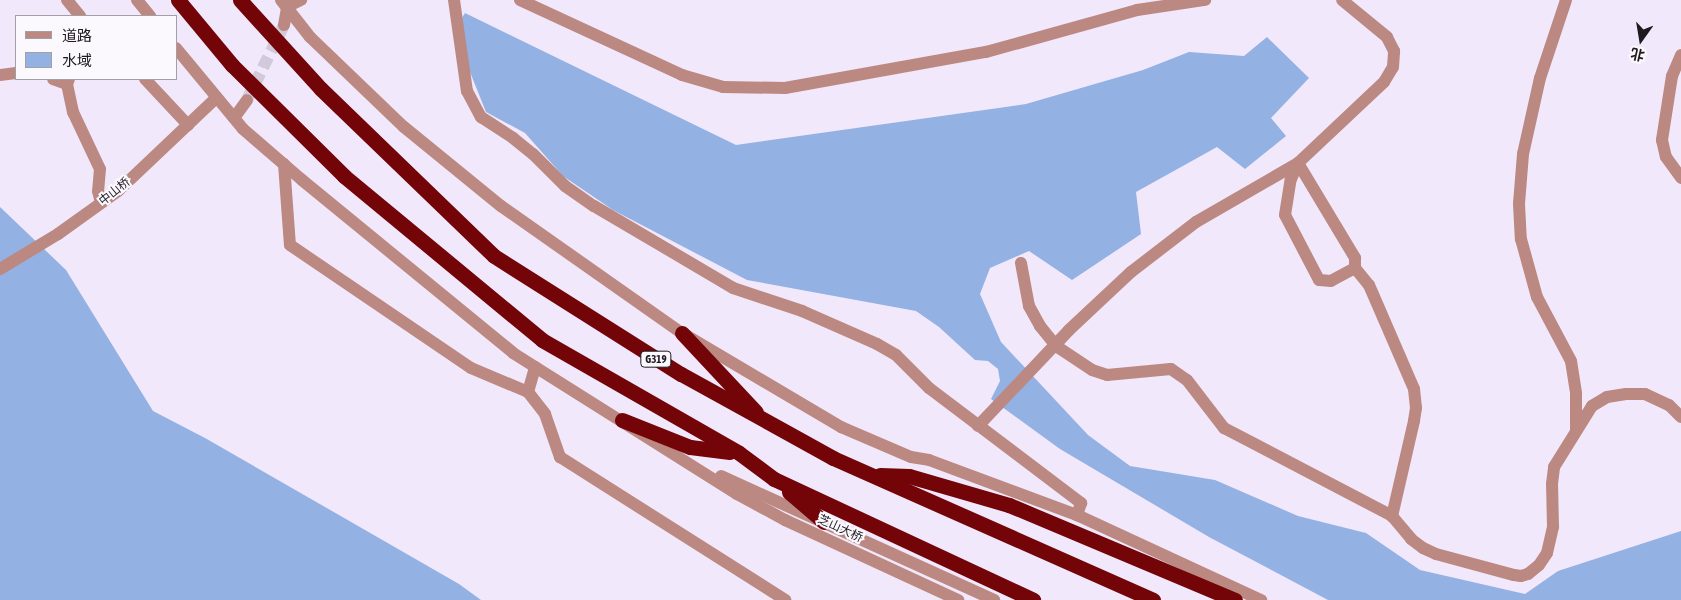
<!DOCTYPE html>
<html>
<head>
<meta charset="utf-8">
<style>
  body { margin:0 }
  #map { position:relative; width:1681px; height:600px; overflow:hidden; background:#f2e8fb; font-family:"Asap Condensed","Noto Sans SC",sans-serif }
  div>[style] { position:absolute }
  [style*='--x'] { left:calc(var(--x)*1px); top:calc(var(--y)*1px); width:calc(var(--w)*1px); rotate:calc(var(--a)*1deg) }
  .water>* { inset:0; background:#93b1e3 }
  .minor-tunnel>* { height:12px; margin-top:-6px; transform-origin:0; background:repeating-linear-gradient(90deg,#d2c9da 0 12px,transparent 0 18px) }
  .minor>* { height:12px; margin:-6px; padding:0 6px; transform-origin:6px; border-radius:6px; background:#bc8982 }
  .highway>* { height:15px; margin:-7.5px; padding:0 7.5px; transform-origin:7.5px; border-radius:7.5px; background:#730408 }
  span { translate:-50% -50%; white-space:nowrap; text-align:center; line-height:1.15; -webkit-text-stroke:4px #fbf9fd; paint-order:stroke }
  .shield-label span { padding:1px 4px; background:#fbf9fd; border:1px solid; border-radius:4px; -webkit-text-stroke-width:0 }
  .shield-label { font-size:11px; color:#1e1a20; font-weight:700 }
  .street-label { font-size:12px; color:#1e1a20 }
  .legend { position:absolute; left:15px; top:15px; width:162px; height:65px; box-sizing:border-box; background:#fbf9fd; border:1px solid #a3a0a5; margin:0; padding:6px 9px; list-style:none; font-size:15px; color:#1e1a20 }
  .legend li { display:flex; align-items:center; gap:10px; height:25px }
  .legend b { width:25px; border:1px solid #a3a0a5 }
  .north { position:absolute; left:1616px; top:15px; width:50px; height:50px; -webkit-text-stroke:4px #fbf9fd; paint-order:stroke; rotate:193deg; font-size:14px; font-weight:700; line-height:20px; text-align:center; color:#1e1a20 }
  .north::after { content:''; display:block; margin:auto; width:18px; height:22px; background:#1e1a20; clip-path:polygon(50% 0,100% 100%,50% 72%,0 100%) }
</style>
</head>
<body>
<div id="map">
  <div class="water">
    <div style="clip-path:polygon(465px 13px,736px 145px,1026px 104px,1143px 70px,1189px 52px,1244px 56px,1267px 37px,1309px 78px,1271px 118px,1286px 136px,1245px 169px,1217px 147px,1136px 192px,1141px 234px,1072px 280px,1029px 251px,990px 268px,980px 294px,1001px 342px,1088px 435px,1130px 466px,1215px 480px,1298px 516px,1366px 533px,1420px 570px,1525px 594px,1558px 571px,1681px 531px,1681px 600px,1328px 600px,1209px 537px,1060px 449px,991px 399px,1000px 381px,998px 369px,988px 361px,975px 360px,939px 327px,916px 311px,747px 280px,613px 210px,563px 176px,525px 133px,486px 112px,466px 62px,460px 21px)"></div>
    <div style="clip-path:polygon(0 207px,66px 270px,153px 411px,205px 438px,459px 584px,481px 600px,0 600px)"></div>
  </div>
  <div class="minor-tunnel">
    <div style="--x:247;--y:100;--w:84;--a:-63.7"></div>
  </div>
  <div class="minor">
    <div style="--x:67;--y:0;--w:21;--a:51"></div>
    <div style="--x:137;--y:0;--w:21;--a:51"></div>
    <div style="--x:281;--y:0;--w:47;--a:51.9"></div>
    <div style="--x:310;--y:37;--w:130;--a:43.8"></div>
    <div style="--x:404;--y:127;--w:125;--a:39.2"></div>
    <div style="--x:501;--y:206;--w:221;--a:35.1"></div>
    <div style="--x:682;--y:333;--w:185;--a:30.6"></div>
    <div style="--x:841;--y:427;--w:76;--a:23.2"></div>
    <div style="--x:911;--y:457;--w:18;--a:9"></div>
    <div style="--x:929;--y:460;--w:158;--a:20.4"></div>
    <div style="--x:1077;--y:515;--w:203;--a:24.8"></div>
    <div style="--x:454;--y:0;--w:92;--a:81.9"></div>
    <div style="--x:467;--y:91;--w:30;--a:62"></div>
    <div style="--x:481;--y:117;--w:38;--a:33"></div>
    <div style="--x:513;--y:138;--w:26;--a:39"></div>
    <div style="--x:533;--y:154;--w:45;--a:45"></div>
    <div style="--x:565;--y:186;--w:35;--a:35"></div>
    <div style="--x:594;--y:206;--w:161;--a:30.5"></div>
    <div style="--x:733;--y:288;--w:73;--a:18.4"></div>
    <div style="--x:802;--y:311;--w:82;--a:23.7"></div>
    <div style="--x:877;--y:344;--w:22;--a:30"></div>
    <div style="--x:896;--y:355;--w:47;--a:45"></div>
    <div style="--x:929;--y:388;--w:191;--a:37.1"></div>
    <div style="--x:1081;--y:503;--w:13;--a:108"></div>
    <div style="--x:520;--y:0;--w:179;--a:24.8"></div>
    <div style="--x:682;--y:75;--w:43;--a:16.3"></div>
    <div style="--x:723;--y:87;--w:62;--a:0.9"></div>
    <div style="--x:785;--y:88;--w:204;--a:-10.2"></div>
    <div style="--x:986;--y:52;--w:157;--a:-15.5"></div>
    <div style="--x:1137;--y:10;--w:69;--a:-8.4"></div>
    <div style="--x:1566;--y:0;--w:82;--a:108.4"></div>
    <div style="--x:1540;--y:78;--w:78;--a:102.6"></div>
    <div style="--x:1523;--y:154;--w:50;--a:94.6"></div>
    <div style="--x:1519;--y:204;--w:35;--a:87"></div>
    <div style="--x:1521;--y:239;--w:60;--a:74.6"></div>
    <div style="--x:1537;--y:297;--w:72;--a:62"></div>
    <div style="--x:1571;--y:361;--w:33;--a:81"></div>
    <div style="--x:1576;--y:394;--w:35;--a:90"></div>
    <div style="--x:287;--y:7;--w:16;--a:-27"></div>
    <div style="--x:284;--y:25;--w:22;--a:-80"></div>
    <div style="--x:176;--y:48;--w:105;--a:50.4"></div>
    <div style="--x:243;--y:129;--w:78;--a:40.8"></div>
    <div style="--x:302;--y:180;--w:273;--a:39.3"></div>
    <div style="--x:513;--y:353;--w:265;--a:32.2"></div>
    <div style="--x:737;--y:494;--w:55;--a:28.4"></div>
    <div style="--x:785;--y:520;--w:191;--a:24.8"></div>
    <div style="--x:1681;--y:55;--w:23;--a:113"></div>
    <div style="--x:1672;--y:76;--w:65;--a:98.9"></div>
    <div style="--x:1662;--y:140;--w:17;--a:77"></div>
    <div style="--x:1666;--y:157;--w:26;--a:54"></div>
    <div style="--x:0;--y:75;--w:16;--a:-7"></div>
    <div style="--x:53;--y:79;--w:15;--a:20"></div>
    <div style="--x:69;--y:79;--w:5;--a:112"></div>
    <div style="--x:67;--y:84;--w:29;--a:78"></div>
    <div style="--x:73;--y:112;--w:63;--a:64.7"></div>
    <div style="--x:100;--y:169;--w:22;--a:95"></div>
    <div style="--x:98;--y:191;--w:12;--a:76"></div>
    <div style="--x:145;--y:79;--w:63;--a:46.9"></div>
    <div style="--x:234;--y:118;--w:22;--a:-54"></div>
    <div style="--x:1298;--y:163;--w:111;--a:59"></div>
    <div style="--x:1355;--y:258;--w:10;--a:90"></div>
    <div style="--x:1355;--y:268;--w:27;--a:152"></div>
    <div style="--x:1331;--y:281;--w:12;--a:-175"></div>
    <div style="--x:1319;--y:280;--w:73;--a:-117.6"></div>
    <div style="--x:1285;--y:215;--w:36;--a:-81"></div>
    <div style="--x:1291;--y:179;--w:17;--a:-66"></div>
    <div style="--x:284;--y:164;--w:81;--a:85.8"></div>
    <div style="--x:290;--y:245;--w:219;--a:34.2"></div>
    <div style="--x:471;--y:368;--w:62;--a:22.8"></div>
    <div style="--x:528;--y:392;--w:28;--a:52"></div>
    <div style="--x:545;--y:414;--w:46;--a:70.8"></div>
    <div style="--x:560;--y:457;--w:267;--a:32.4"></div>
    <div style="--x:1021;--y:263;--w:44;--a:79.5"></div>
    <div style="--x:1029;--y:306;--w:23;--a:61"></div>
    <div style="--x:1040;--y:326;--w:26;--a:51"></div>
    <div style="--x:1056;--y:346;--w:43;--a:33.7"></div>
    <div style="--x:1092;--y:370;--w:16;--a:18"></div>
    <div style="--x:1107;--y:375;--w:64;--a:-5.4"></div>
    <div style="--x:1171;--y:369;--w:19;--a:35"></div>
    <div style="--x:1187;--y:380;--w:61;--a:52.4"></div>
    <div style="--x:1224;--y:428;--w:190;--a:27.6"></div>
    <div style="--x:1392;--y:516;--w:30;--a:50"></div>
    <div style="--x:1411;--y:539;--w:15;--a:37"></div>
    <div style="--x:1423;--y:548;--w:14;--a:25"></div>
    <div style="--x:1436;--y:554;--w:81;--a:15.1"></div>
    <div style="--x:1514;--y:575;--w:7;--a:8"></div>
    <div style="--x:1521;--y:576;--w:7;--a:-16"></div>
    <div style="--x:1528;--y:574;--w:14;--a:-39"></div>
    <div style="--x:1539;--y:565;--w:14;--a:-56"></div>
    <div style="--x:1547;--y:553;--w:27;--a:-77"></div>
    <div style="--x:1553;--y:527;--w:43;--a:-91.3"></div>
    <div style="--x:1552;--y:484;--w:17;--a:-83"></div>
    <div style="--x:1554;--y:467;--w:72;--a:-58.1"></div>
    <div style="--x:1592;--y:406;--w:17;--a:-31"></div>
    <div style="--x:1607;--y:397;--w:19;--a:-9"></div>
    <div style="--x:1626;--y:394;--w:19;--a:0"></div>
    <div style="--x:1645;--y:394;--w:26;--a:25"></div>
    <div style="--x:1669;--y:405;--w:17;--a:45"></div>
    <div style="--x:1355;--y:268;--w:22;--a:51"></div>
    <div style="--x:1369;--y:285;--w:113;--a:66.6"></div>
    <div style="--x:1414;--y:389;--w:19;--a:84"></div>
    <div style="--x:1416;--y:408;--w:13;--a:99"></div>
    <div style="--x:1414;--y:421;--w:98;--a:103"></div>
    <div style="--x:0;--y:269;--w:68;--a:-31.1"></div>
    <div style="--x:58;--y:234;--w:74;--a:-35.6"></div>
    <div style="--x:118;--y:191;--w:135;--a:-43.5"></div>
    <div style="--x:528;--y:392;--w:26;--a:-74"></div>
    <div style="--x:978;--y:426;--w:132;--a:-46.5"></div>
    <div style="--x:1069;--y:330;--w:85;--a:-43.1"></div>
    <div style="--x:1131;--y:272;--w:82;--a:-37.6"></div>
    <div style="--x:1196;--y:222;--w:118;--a:-30"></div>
    <div style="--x:1298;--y:163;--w:118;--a:-43.3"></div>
    <div style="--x:1384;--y:82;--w:17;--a:-59"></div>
    <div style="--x:1393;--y:67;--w:16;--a:-86"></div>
    <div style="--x:1394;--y:51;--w:16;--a:-117"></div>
    <div style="--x:1387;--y:37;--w:58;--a:-140.6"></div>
    <div style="--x:721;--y:476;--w:300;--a:24.4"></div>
  </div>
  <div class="highway">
    <div style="--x:178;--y:0;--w:85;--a:50.3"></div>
    <div style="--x:232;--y:65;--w:158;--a:44.7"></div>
    <div style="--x:344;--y:176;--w:257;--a:39.6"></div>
    <div style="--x:542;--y:340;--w:227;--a:29.8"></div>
    <div style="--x:739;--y:453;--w:44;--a:36.6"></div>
    <div style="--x:774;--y:479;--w:286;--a:25"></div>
    <div style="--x:240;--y:0;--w:120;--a:47.7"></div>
    <div style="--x:321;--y:89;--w:240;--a:44"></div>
    <div style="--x:494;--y:256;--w:221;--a:32.3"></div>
    <div style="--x:681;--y:374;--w:174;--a:28.9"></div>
    <div style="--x:833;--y:458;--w:350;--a:23.9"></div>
    <div style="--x:682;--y:333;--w:108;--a:46.9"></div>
    <div style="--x:622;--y:420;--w:73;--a:21.7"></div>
    <div style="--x:690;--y:447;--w:40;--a:7.1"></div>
    <div style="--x:880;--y:475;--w:29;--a:2"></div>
    <div style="--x:909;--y:476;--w:104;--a:16.2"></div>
    <div style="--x:1009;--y:505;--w:245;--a:22.8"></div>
    <div style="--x:789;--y:492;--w:46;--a:40.6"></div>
  </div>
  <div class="shield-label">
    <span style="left:656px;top:359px">G319</span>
  </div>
  <div class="street-label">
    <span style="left:115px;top:192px;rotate:-39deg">中山桥</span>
    <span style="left:840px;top:529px;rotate:25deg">芝山大桥</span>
  </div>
  <ul class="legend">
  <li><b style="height:6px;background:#bc8982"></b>道路</li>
  <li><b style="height:14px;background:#93b1e3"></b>水域</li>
  </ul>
  <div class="north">北</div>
</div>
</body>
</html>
